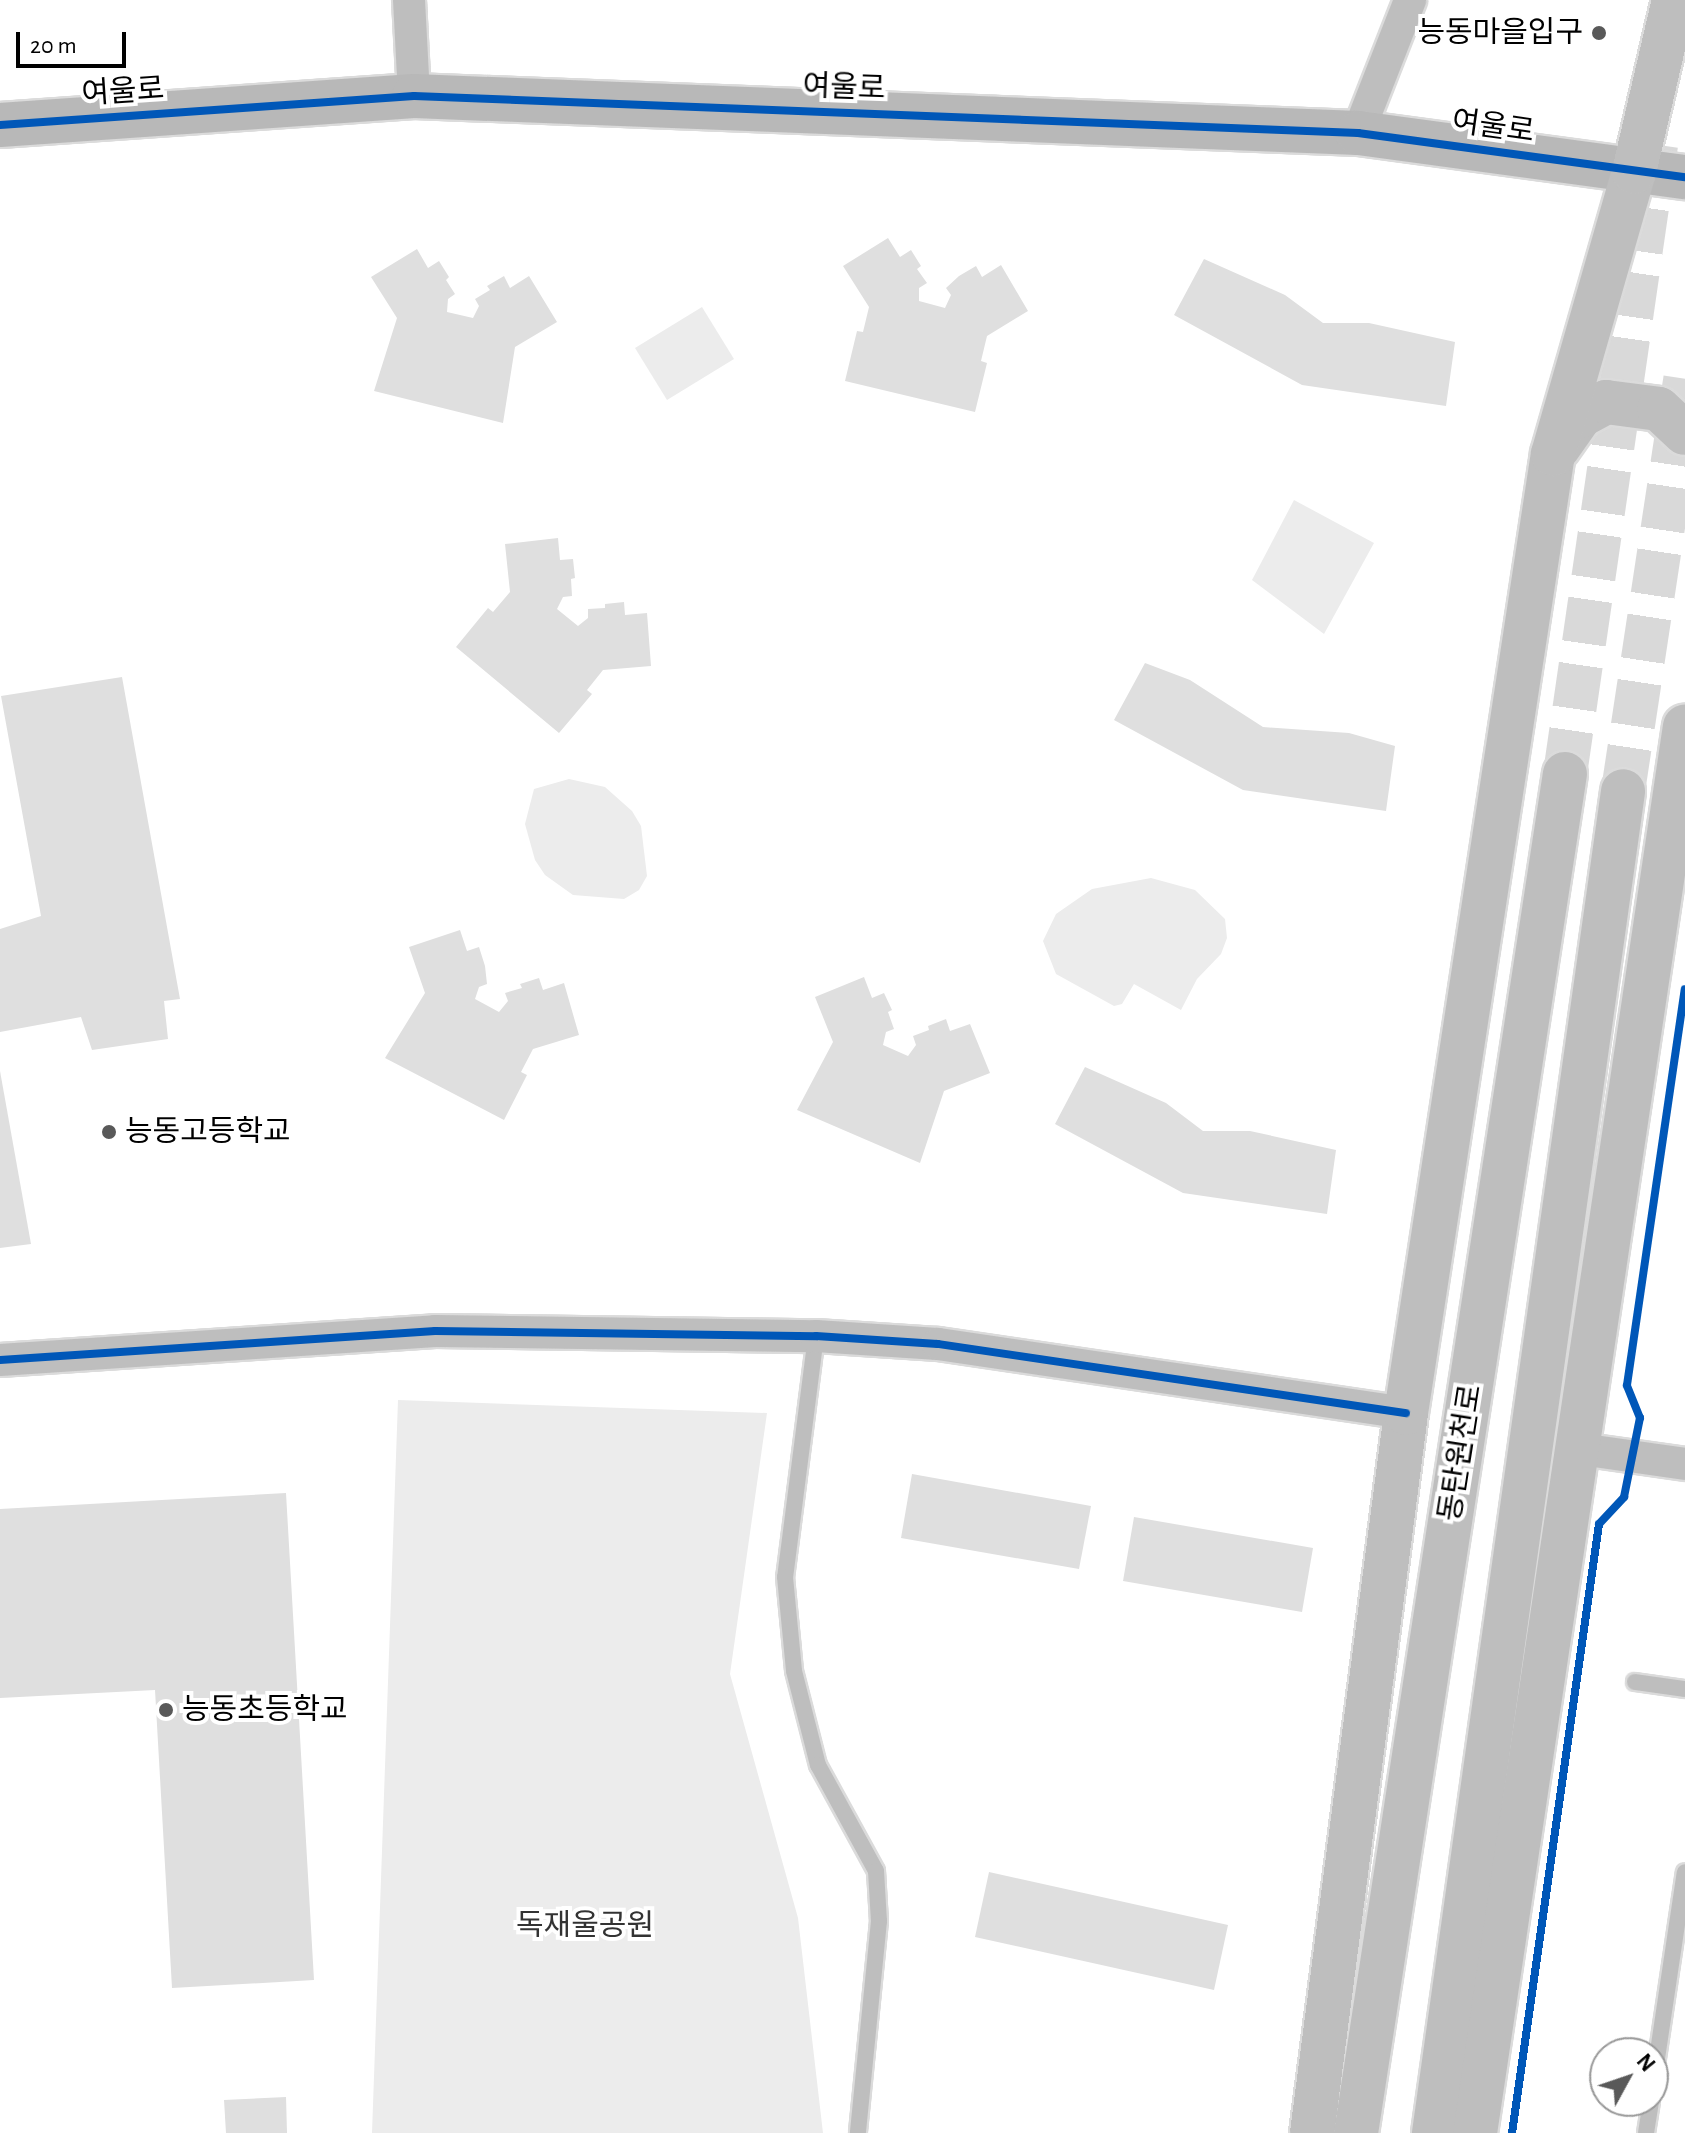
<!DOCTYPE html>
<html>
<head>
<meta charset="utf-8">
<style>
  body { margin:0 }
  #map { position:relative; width:1685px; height:2133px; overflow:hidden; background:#fff; font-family:"Alegreya Sans","Noto Sans KR",sans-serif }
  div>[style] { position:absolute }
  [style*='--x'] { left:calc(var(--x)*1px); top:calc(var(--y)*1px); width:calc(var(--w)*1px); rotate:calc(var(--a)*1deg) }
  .green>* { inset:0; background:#ececec }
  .building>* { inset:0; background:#dfdfdf }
  .secondary-tunnel>* { height:44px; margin-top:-22px; transform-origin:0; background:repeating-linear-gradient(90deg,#d9d9d9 0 44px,transparent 0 66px) }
  .roads { filter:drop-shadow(2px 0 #dbdbdb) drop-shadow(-2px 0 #dbdbdb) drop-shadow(0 2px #dbdbdb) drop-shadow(0 -2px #dbdbdb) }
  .lane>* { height:16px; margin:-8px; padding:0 8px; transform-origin:8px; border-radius:8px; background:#bebebe }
  .street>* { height:32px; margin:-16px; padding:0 16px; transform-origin:16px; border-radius:16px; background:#bebebe }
  .secondary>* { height:44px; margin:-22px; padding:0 22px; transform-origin:22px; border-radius:22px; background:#b8b8b8 }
  .primary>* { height:44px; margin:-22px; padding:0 22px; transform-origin:22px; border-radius:22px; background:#bebebe }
  .cycleway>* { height:8px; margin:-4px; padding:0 4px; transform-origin:4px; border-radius:4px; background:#0057b8 }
  .dots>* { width:22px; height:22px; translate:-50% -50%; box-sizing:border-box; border:4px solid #fff; border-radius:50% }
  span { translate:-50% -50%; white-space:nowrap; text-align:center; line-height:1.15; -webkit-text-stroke:8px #fff; paint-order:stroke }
  .poi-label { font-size:30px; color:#000 }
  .right { translate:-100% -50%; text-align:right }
  .left { translate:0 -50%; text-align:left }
  .street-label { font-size:30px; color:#000 }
  .park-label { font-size:30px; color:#333 }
  .north { position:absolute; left:1589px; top:2037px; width:80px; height:80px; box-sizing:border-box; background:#fff; border:2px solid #999; border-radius:50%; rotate:50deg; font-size:22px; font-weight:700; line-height:32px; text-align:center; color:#000 }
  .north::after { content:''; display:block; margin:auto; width:28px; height:36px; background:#595959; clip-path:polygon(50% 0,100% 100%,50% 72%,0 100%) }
  .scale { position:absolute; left:16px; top:32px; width:110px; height:36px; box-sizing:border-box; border:4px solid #000; border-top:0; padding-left:10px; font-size:24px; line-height:28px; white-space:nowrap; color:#000; -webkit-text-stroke:6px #fff; paint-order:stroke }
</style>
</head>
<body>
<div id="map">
  <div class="green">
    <div style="clip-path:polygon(702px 307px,734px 359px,667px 400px,635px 348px)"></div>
    <div style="clip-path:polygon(1294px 500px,1374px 543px,1324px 634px,1252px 580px)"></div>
    <div style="clip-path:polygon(569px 779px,605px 787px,632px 811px,641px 826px,647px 876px,639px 890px,624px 899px,573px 895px,545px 875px,535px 860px,525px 824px,534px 789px)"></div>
    <div style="clip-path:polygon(1151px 878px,1195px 890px,1225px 919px,1227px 938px,1221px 954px,1197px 979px,1181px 1010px,1134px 984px,1122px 1004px,1114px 1006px,1056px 974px,1043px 941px,1056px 914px,1092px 889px)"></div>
    <div style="clip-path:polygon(398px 1400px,767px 1413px,730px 1674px,798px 1918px,823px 2133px,372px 2133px)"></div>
  </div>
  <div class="building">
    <div style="clip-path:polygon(888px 238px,900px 257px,911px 250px,921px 266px,917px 269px,927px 283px,919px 288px,919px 301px,945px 308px,951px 295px,946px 288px,959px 276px,976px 266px,982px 277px,1001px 265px,1028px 311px,987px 336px,981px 361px,987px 363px,975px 412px,845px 381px,857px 331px,863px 332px,869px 307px,843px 266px)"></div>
    <div style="clip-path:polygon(417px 249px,428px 268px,439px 261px,449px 277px,446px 280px,455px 294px,448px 299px,447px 312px,473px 318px,479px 306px,475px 299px,490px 290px,487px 286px,504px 276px,510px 288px,529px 276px,557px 322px,515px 347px,503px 423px,374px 391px,397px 318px,371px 277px)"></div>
    <div style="clip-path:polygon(1204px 259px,1285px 295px,1323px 323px,1369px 323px,1455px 342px,1446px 406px,1302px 385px,1174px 315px)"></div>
    <div style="clip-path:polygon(558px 538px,560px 560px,573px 559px,575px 578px,571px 579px,572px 596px,563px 597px,557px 609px,578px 626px,588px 618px,588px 609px,605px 608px,605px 604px,624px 602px,625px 615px,647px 613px,651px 666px,603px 670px,587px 690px,592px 694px,559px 733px,456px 647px,488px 608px,493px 612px,510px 592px,505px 544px)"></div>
    <div style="clip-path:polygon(1145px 663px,1190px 680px,1263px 727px,1349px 733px,1395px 746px,1386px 811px,1243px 790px,1114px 720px)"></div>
    <div style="clip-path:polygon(122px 677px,180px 999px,164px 1001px,168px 1039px,92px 1050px,81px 1017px,0 1032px,0 929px,41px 916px,1px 696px)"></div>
    <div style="clip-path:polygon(460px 930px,467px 951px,479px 947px,485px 966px,487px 984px,479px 987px,475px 999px,499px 1012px,508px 1001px,505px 993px,522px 988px,520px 984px,539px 978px,543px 990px,564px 983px,579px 1035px,533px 1049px,521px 1072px,527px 1075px,504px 1120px,385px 1058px,425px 993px,409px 947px)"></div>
    <div style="clip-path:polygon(864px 977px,872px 998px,884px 993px,892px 1010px,888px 1012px,894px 1029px,886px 1032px,883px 1045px,908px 1056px,916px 1045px,913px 1036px,929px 1030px,928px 1026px,946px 1019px,950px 1031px,970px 1024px,990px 1073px,944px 1091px,920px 1163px,797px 1110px,833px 1042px,815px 997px)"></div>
    <div style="clip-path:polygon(1085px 1067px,1166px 1103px,1203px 1131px,1250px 1131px,1336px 1150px,1327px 1214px,1183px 1193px,1055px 1124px)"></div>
    <div style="clip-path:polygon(0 1071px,31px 1244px,0 1248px)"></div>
    <div style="clip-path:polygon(912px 1474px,1091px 1506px,1079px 1569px,901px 1538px)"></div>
    <div style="clip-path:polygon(286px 1493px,314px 1980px,172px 1988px,155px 1690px,0 1698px,0 1509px)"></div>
    <div style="clip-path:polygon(1134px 1517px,1313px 1548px,1302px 1612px,1123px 1581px)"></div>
    <div style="clip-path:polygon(989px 1872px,1228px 1925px,1214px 1990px,975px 1937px)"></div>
    <div style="clip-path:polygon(286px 2097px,287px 2133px,226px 2133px,224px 2100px)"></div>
  </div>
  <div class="secondary-tunnel">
    <div style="--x:1565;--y:774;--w:636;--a:-81.77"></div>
    <div style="--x:1623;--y:791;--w:417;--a:-81.4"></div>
  </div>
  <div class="roads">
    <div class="lane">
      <div style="--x:816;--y:1336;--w:243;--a:97.3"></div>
      <div style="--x:785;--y:1577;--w:94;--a:84.5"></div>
      <div style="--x:794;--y:1671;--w:97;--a:75.7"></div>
      <div style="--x:818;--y:1765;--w:121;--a:61.3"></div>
      <div style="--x:876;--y:1871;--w:50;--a:86.6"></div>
      <div style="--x:879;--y:1921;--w:213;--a:95.7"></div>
      <div style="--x:1635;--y:1682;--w:50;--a:8"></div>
      <div style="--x:1653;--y:2085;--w:215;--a:-81.5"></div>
      <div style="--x:1646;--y:2133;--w:32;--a:-81"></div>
    </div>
    <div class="street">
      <div style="--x:409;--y:0;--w:96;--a:87"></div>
      <div style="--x:1358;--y:133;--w:143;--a:-68.6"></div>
      <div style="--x:0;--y:1360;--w:436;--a:-3.8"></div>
      <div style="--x:435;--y:1331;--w:381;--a:0.8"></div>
      <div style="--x:816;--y:1336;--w:122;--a:3.8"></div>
      <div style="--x:938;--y:1344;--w:473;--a:8.4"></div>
      <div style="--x:1580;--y:1449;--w:106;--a:8.1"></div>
    </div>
    <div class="secondary">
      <div style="--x:0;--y:125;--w:415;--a:-4"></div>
      <div style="--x:414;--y:96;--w:945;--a:2.24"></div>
      <div style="--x:1358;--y:133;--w:330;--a:7.7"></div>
    </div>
    <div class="primary">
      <div style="--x:1558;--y:448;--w:39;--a:-55"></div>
      <div style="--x:1580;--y:416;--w:30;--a:-28"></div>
      <div style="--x:1606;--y:402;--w:53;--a:7.5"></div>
      <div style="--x:1659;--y:409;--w:35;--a:43"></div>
      <div style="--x:1312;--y:2133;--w:726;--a:-82.56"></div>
      <div style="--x:1406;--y:1413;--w:970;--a:-81.29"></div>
      <div style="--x:1553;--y:454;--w:293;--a:-74"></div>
      <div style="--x:1634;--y:172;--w:177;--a:-76.9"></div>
      <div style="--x:1356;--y:2133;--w:1375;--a:-81.26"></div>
      <div style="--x:1434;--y:2133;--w:1355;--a:-81.98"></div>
      <div style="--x:1475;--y:2133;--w:1422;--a:-81.51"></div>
    </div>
  </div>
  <div class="cycleway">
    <div style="--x:0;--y:125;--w:415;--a:-4"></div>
    <div style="--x:414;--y:96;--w:945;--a:2.24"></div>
    <div style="--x:1358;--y:133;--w:330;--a:7.7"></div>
    <div style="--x:0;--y:1360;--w:436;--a:-3.8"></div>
    <div style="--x:435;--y:1331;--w:381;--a:0.8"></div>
    <div style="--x:816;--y:1336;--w:122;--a:3.8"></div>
    <div style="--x:938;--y:1344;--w:473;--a:8.4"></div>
    <div style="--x:1512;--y:2133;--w:615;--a:-81.87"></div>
    <div style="--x:1599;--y:1524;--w:37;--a:-47"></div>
    <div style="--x:1624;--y:1497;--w:81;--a:-78.6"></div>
    <div style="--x:1640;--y:1418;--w:35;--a:-112"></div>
    <div style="--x:1627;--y:1385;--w:400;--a:-81.7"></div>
  </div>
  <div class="dots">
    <div style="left:1599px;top:33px;background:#595959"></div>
    <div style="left:109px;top:1132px;background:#595959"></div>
    <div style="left:166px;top:1710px;background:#595959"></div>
  </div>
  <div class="poi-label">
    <span class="right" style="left:1583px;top:33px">능동마을입구</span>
    <span class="left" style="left:125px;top:1132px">능동고등학교</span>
    <span class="left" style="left:182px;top:1710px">능동초등학교</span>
  </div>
  <div class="street-label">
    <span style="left:844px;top:88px;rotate:2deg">여울로</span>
    <span style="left:123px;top:92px;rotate:-4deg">여울로</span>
    <span style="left:1493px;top:127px;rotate:8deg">여울로</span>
    <span style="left:1461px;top:1453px;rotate:-81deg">동탄원천로</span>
  </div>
  <div class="park-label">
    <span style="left:585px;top:1926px">독재울공원</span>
  </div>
  <div class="north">N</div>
  <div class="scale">20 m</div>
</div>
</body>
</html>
